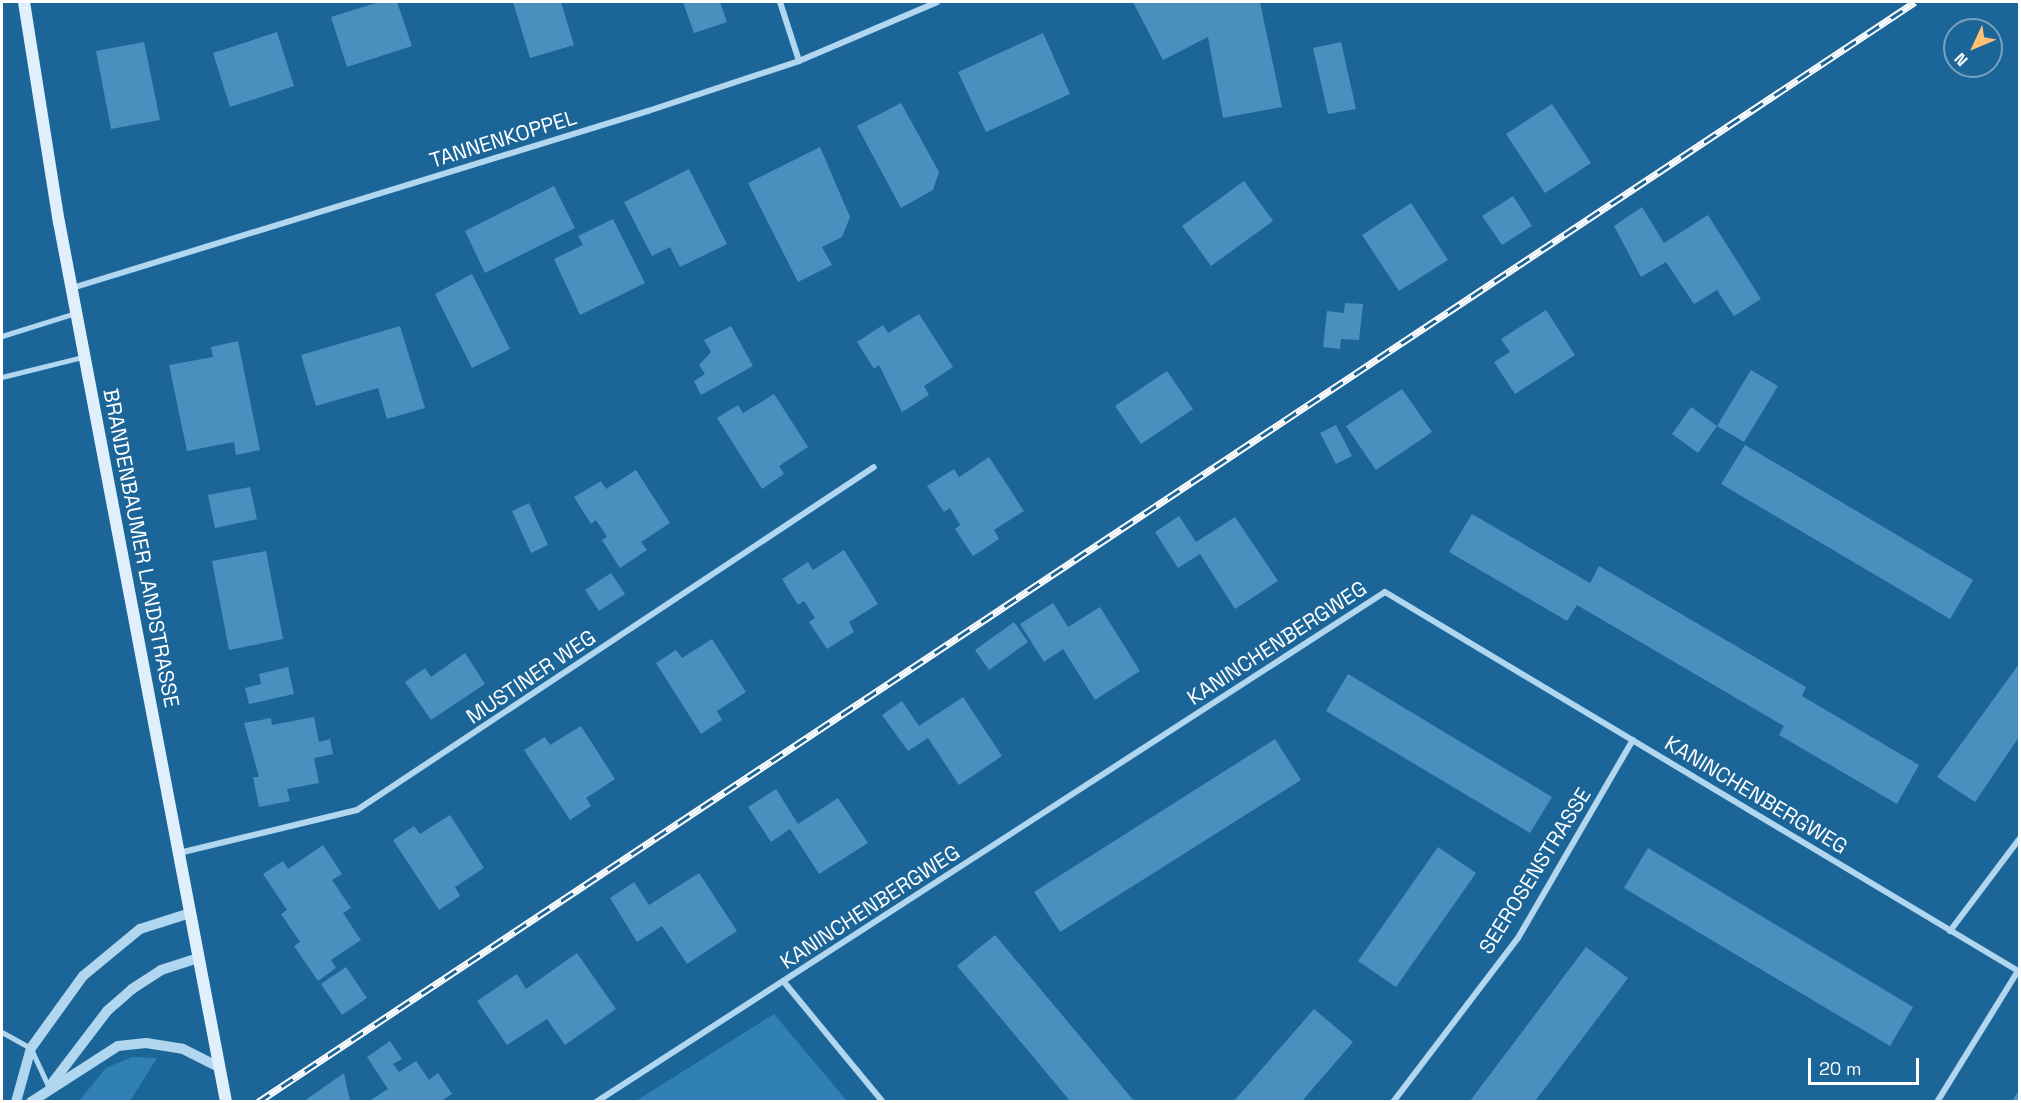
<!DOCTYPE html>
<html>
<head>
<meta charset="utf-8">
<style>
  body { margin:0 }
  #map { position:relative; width:2021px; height:1103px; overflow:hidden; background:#1c6598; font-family:"Space Grotesk",sans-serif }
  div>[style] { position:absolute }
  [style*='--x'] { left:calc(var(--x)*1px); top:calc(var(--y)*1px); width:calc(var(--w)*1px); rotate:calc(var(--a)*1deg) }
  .green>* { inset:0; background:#3080b5 }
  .building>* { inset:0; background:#4a90bf }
  .service>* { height:4.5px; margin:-2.25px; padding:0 2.25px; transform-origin:2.25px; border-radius:2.25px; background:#b1d7f0 }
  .minor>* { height:6px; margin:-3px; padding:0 3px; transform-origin:3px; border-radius:3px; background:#b1d7f0 }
  .tertiary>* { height:10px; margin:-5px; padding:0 5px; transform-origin:5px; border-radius:5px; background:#b1d7f0 }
  .secondary>* { height:12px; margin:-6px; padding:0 6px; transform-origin:6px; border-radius:6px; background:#dfeffb }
  .rail>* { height:7px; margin-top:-3.5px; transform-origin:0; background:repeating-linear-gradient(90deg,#1c6598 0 14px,#fff 0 28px); box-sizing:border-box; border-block:2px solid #fff }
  span { translate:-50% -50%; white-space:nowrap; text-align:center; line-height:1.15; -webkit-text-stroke:4.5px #1c6598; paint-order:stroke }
  .street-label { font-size:21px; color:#fff }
  .frame { position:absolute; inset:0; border:3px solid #fff; pointer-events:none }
  .north { position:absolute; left:1943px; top:18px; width:60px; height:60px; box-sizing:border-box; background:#1c6598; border:2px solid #77a3c1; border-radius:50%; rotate:226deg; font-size:16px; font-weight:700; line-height:24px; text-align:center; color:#fff }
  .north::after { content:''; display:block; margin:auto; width:21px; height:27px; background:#ffc070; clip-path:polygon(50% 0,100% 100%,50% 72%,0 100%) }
  .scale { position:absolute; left:1808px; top:1058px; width:111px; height:27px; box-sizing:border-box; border:3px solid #fff; border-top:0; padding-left:8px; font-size:18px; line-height:21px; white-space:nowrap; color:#fff; -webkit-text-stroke:4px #1c6598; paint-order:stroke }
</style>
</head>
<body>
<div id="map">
  <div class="green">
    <div style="clip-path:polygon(774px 1014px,847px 1101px,636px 1101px)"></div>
    <div style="clip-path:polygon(132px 1057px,157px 1058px,130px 1101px,79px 1101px,106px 1068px)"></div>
  </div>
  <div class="building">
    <div style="clip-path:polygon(379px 2px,397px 2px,412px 46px,347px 67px,331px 17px)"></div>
    <div style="clip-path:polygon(513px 2px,561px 2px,574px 45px,530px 58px)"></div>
    <div style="clip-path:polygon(683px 2px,720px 2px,727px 22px,694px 33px)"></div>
    <div style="clip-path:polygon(1133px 2px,1260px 2px,1282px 107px,1223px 118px,1208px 37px,1163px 60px)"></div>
    <div style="clip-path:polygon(277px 32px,294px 86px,230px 107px,213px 53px)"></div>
    <div style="clip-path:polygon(1043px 33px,1070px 94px,986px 132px,958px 72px)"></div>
    <div style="clip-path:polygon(144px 42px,160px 120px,111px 129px,96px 51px)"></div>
    <div style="clip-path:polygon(1341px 42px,1356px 109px,1328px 114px,1313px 48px)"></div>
    <div style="clip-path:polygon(901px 103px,939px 172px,933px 190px,901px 208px,857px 126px)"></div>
    <div style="clip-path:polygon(1552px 104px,1591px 163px,1545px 193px,1506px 134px)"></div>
    <div style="clip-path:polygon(820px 147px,850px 217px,842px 237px,822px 247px,832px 265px,798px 282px,748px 183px)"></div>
    <div style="clip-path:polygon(689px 169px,727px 244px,680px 267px,670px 247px,652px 256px,624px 202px)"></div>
    <div style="clip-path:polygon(1244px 181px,1273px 221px,1211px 266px,1182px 226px)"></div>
    <div style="clip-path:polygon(554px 186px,575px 228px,485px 273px,465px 231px)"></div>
    <div style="clip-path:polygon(1513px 196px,1532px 226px,1502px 245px,1482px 216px)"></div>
    <div style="clip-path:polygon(1411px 203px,1448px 260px,1399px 291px,1362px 235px)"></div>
    <div style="clip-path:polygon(1642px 207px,1664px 243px,1708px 215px,1761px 299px,1734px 316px,1717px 290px,1694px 304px,1666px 262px,1641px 277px,1614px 226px)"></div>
    <div style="clip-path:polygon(613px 219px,645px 283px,580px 315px,554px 259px,583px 245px,578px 236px)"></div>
    <div style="clip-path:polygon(472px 274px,510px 349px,472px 368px,435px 294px)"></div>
    <div style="clip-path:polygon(1345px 303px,1363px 304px,1359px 340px,1341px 339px,1340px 349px,1323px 347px,1327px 311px,1344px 313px)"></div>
    <div style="clip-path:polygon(1546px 310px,1575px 355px,1515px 394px,1494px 362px,1510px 352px,1501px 339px)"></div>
    <div style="clip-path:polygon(919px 314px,953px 367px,924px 386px,929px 395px,902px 412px,879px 365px,874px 369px,857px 342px,883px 325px,888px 333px)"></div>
    <div style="clip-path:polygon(400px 326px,425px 408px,387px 419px,378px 388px,316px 406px,301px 355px)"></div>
    <div style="clip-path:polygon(731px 326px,753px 366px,701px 395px,694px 381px,705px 374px,699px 365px,711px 352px,704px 340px)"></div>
    <div style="clip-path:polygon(238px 341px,260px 450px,236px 455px,234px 442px,187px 451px,169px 365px,213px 357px,211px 347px)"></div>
    <div style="clip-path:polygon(1751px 370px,1778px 386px,1744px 442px,1717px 426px)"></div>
    <div style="clip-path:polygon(1167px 371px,1193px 409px,1141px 444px,1115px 406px)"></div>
    <div style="clip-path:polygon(1402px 389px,1432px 432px,1376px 470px,1346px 426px)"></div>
    <div style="clip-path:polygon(774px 394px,808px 447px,779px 466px,784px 474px,762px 489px,717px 418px,738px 405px,743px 413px)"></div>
    <div style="clip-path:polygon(1691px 407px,1717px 426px,1698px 453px,1672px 434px)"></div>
    <div style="clip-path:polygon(1336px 425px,1352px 456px,1336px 464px,1320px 433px)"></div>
    <div style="clip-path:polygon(1745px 445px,1973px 580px,1950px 619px,1721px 484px)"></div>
    <div style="clip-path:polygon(989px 457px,1024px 511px,994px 530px,999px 539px,973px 556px,955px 529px,960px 525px,950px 508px,944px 512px,927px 486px,954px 469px,959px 477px)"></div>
    <div style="clip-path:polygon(636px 470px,670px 523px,641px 542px,647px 550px,620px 568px,602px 540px,607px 537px,602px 529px,596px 520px,591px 524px,574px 497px,601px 481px,606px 489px)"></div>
    <div style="clip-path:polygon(250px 487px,257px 519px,215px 528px,208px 495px)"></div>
    <div style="clip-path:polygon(529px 503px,548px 545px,531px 553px,512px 511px)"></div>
    <div style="clip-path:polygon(1472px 514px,1590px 583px,1599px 566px,1806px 687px,1802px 696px,1919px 765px,1897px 804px,1779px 735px,1784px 726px,1577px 605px,1567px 621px,1449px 552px)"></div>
    <div style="clip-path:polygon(1179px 516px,1196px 542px,1235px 517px,1278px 581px,1235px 609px,1200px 554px,1178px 568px,1155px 532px)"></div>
    <div style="clip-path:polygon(844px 550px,878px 604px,849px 622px,854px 632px,827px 649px,809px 622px,815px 618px,804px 601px,798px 605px,782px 579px,808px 562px,813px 570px)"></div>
    <div style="clip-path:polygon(266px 551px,283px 639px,229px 650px,212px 561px)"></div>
    <div style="clip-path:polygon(611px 573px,625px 594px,599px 611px,585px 590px)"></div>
    <div style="clip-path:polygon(1053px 603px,1068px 627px,1100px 607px,1140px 671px,1095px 700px,1063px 649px,1044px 662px,1020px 624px)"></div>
    <div style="clip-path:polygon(1014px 622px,1028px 642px,989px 670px,975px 650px)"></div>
    <div style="clip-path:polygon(712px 639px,746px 692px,717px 711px,722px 720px,701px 734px,656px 663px,676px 650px,682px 658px)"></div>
    <div style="clip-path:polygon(465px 653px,485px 684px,431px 720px,405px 682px,425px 668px,431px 677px)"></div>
    <div style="clip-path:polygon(2019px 664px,2019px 737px,1975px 802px,1937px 777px)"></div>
    <div style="clip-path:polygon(288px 667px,294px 694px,249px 704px,245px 688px,261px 684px,259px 674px)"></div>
    <div style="clip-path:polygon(1348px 674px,1552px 797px,1530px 833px,1326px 711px)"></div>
    <div style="clip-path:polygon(963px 697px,1002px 756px,959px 785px,928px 738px,908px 751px,882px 715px,902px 701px,919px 726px)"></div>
    <div style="clip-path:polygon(314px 717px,319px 742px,330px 739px,333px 754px,314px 758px,319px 783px,287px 789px,290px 801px,259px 807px,253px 777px,259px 777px,244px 723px,271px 718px,272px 725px)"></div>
    <div style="clip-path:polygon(581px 726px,615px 779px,586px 798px,591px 806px,570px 820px,524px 750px,545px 737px,550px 745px)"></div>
    <div style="clip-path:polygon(1275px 739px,1301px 780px,1060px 932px,1034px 892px)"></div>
    <div style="clip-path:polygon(776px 789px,798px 824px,838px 798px,868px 843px,819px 874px,790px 829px,771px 842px,748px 807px)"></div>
    <div style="clip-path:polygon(450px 815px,484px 868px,455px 887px,460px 896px,439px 910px,393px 840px,414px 826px,420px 834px)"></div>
    <div style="clip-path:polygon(323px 845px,342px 874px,332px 880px,351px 908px,343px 913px,361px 940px,331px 960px,336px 968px,318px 981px,294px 946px,300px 942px,281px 914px,287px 910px,263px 874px,283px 861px,288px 869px)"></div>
    <div style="clip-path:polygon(1438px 847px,1476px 873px,1396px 987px,1358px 961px)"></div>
    <div style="clip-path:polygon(1648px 848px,1913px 1007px,1890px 1046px,1624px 888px)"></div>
    <div style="clip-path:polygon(699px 873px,737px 931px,687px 964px,662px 926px,637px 942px,610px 898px,634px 882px,649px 905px)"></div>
    <div style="clip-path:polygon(995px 935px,1104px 1065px,1134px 1101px,1070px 1101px,979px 992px,957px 966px)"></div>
    <div style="clip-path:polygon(1586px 947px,1628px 978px,1535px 1101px,1470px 1101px)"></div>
    <div style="clip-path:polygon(577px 953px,616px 1009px,565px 1045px,547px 1019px,507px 1045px,477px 1001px,517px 974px,526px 989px)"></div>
    <div style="clip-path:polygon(346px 967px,367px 998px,342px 1015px,321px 984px)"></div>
    <div style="clip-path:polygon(1314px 1009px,1353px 1042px,1302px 1101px,1234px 1101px)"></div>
    <div style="clip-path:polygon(390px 1041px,402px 1059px,393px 1064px,399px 1072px,416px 1061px,429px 1080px,438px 1073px,452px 1094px,441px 1101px,369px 1101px,388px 1089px,367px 1057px)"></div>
    <div style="clip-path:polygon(344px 1073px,350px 1101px,307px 1101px,307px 1099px)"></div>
    <div style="clip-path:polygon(2019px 1090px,2019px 1101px,2012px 1101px)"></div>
  </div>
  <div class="service">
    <div style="--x:2;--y:336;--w:77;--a:-17.3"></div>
    <div style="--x:2;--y:377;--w:83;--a:-13.9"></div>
    <div style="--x:2;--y:1032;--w:33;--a:29"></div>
    <div style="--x:31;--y:1048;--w:43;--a:65.2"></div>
  </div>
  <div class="minor">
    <div style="--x:780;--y:2;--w:62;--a:72.1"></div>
    <div style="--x:72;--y:288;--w:603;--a:-17.08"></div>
    <div style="--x:648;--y:111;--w:159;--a:-18.3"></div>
    <div style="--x:799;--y:61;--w:150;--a:-23.1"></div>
    <div style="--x:179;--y:853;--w:183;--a:-13.6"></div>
    <div style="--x:357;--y:810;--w:620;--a:-33.56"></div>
    <div style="--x:1950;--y:931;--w:116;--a:-53"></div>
    <div style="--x:784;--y:982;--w:156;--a:50.5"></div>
    <div style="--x:596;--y:1102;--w:939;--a:-32.88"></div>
    <div style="--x:1385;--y:592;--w:740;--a:30.9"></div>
    <div style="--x:1393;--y:1102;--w:206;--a:-52.7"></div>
    <div style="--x:1518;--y:938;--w:229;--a:-59.9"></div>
    <div style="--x:1937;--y:1102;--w:154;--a:-58.3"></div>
  </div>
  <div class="tertiary">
    <div style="--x:53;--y:1082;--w:89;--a:-52.7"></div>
    <div style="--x:107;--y:1011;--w:33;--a:-41"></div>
    <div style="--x:132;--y:989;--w:35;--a:-33"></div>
    <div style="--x:161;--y:970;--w:40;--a:-18"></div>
    <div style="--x:16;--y:1102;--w:56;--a:-74.5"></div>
    <div style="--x:31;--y:1048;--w:89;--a:-54.2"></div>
    <div style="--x:83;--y:976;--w:74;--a:-39.5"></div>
    <div style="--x:140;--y:929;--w:52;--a:-17.7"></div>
    <div style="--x:31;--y:1102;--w:103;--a:-32.8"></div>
    <div style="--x:118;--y:1046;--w:28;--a:-6"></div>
    <div style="--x:146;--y:1043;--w:37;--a:9"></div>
    <div style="--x:183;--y:1049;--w:40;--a:26.6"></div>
  </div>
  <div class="secondary">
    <div style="--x:24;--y:2;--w:223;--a:81"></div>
    <div style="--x:59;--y:222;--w:896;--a:79.25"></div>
  </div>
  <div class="rail">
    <div style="--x:258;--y:1102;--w:1989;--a:-33.58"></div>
  </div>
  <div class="street-label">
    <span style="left:503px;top:139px;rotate:-17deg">TANNENKOPPEL</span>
    <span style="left:141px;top:548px;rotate:79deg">BRANDENBAUMER LANDSTRASSE</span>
    <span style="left:1277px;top:643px;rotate:-33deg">KANINCHENBERGWEG</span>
    <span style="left:531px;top:677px;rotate:-34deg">MUSTINER WEG</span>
    <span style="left:1756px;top:795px;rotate:31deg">KANINCHENBERGWEG</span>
    <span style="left:1535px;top:871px;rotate:-58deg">SEEROSENSTRASSE</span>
    <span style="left:870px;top:907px;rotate:-33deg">KANINCHENBERGWEG</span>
  </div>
  <div class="frame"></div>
  <div class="north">N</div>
  <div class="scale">20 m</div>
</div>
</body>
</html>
